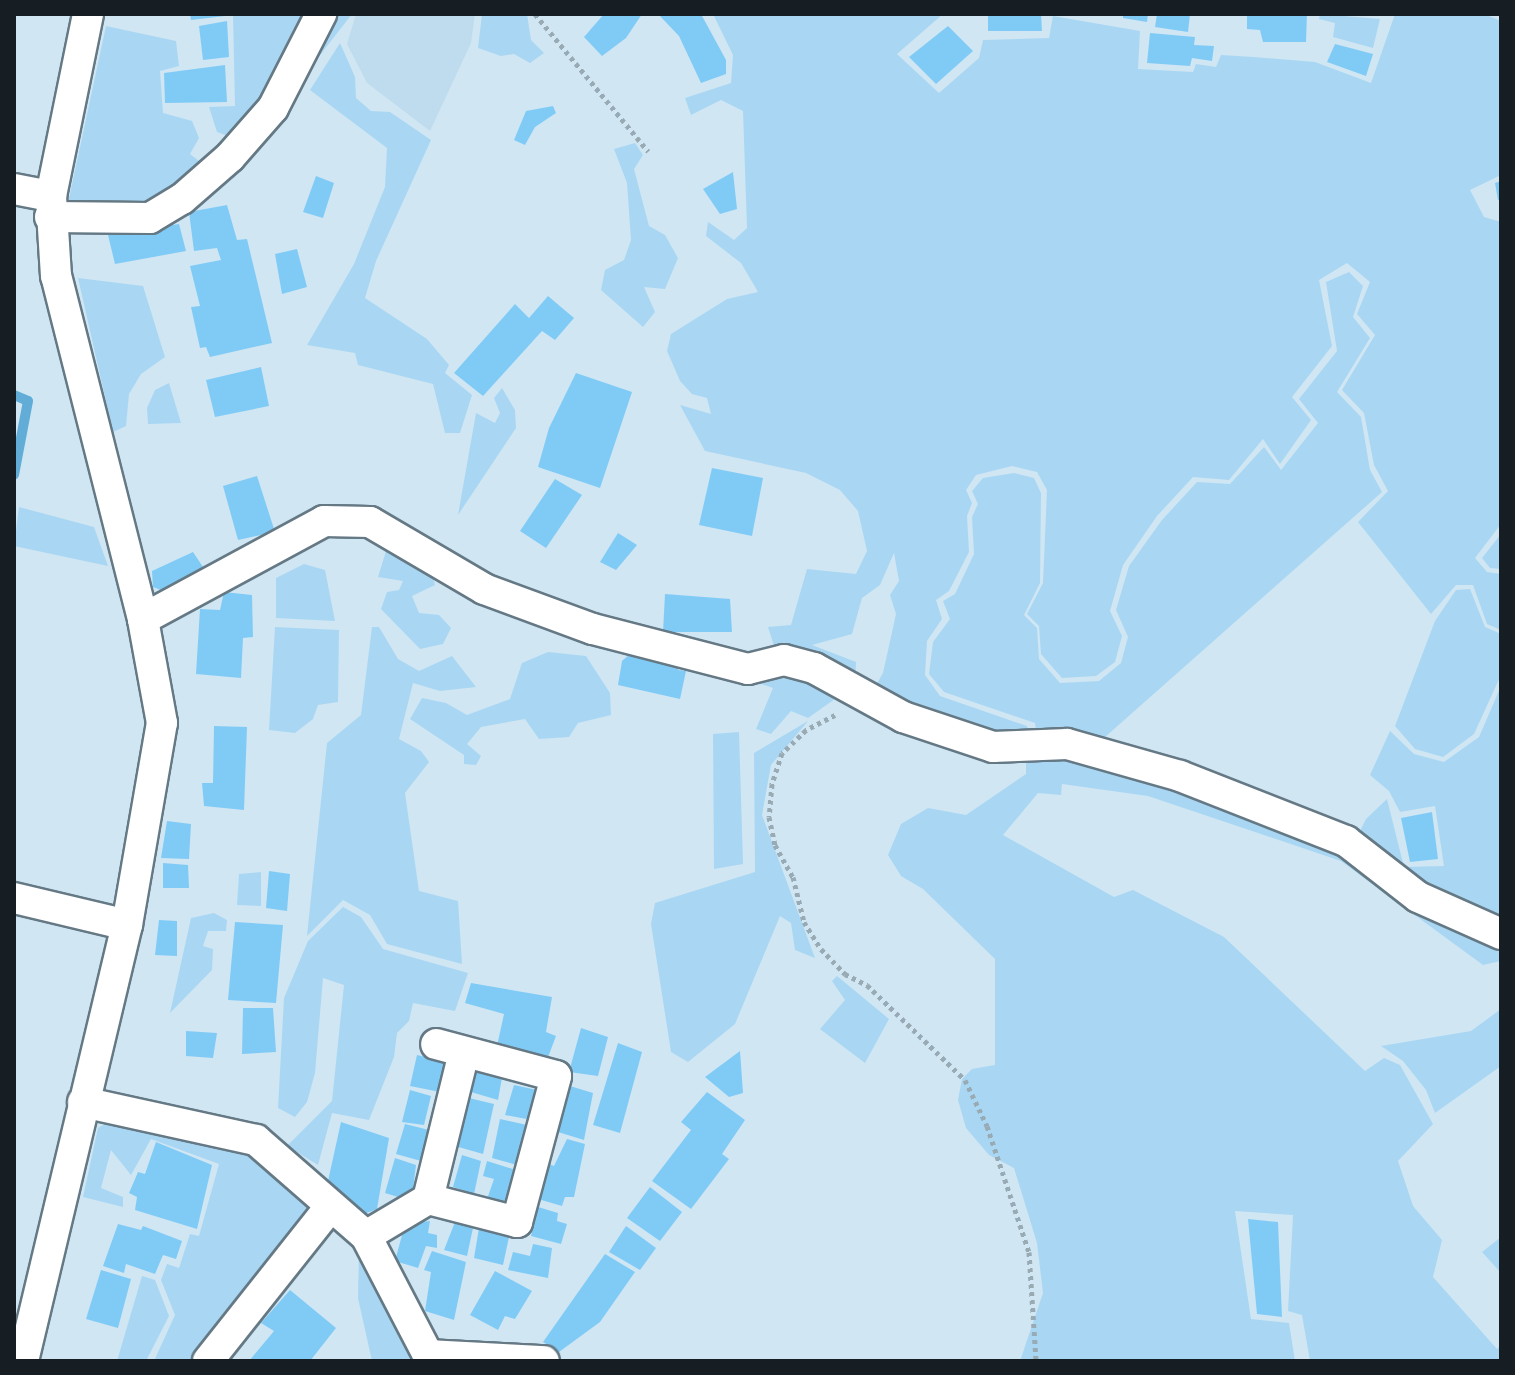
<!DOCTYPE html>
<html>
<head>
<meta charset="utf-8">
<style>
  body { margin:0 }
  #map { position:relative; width:1515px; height:1375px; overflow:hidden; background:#d0e6f3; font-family:Montserrat,sans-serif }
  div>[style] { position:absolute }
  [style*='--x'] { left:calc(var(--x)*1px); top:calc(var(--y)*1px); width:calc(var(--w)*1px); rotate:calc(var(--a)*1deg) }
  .built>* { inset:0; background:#bfdcee }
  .green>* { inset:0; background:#a9d7f3 }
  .stream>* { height:10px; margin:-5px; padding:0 5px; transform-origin:5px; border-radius:5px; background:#62add7 }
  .building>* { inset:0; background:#80cbf6 }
  .path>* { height:5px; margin-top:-2.5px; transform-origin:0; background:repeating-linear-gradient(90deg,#98aab4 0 4px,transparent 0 8px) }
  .roads { filter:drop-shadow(2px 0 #657985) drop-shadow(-2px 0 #657985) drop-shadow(0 2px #657985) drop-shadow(0 -2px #657985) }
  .minor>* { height:30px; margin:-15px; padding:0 15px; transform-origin:15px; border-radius:15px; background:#fff }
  span { translate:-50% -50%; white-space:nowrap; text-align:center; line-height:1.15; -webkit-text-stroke:6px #e1f2fd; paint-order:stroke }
  .frame { position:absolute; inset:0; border:16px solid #161e23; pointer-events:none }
</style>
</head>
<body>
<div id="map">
  <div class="built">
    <div style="clip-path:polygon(356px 14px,475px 14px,471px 43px,430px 131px,367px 83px,347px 44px)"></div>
  </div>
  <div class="green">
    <div style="clip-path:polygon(233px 14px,352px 14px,296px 86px,262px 101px,228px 136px,217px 132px,209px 107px,235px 106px)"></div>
    <div style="clip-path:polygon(482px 14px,527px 14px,531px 40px,544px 53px,530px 63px,514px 54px,501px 56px,478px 48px)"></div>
    <div style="clip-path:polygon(713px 14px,943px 14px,897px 54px,939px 93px,979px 58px,983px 40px,1049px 38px,1053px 16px,1140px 31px,1138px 69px,1193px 72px,1196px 64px,1216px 67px,1221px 55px,1253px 57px,1315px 62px,1371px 83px,1395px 14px,1484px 14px,1501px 21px,1501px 175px,1470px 190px,1484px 217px,1501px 222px,1501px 524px,1475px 558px,1487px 572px,1501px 574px,1501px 630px,1487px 624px,1473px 585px,1456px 585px,1431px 614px,1358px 522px,1388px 491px,1374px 465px,1364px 413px,1342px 390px,1375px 335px,1357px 314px,1370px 282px,1347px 263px,1319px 280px,1332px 346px,1292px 397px,1311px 420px,1280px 464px,1263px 439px,1229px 480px,1193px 477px,1157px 516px,1123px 565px,1110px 611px,1122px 636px,1115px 662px,1096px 676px,1062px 678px,1041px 654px,1039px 626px,1027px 614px,1043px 583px,1047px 490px,1037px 472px,1012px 466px,976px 475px,966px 490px,972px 503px,967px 516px,969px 552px,949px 591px,936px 600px,942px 619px,927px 641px,925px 675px,940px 696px,1027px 726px,1029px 737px,991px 737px,871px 694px,883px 673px,896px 614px,890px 595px,899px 581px,894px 553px,880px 585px,862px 598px,852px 634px,812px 645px,856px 662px,855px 683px,776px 652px,768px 627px,791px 625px,807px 569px,856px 574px,867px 551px,858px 511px,840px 490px,806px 473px,705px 451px,680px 405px,711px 414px,707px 398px,692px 394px,680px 381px,667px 351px,671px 334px,727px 299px,758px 292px,741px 263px,706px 236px,708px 222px,734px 240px,747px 228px,743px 111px,721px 100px,691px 115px,685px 98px,731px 83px,733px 55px)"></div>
    <div style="clip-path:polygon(1320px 14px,1380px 19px,1373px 48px,1333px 37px,1335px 23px,1319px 19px)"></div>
    <div style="clip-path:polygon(106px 26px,176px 41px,179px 66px,160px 71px,163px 113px,192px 121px,199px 138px,190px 154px,204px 165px,165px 195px,134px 209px,68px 203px)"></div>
    <div style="clip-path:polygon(340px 43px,355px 77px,356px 98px,371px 111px,390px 112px,431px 140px,376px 261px,365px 298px,427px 339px,449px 365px,445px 373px,472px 395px,460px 433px,445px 433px,433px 384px,358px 365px,355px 353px,307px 345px,354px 264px,385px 187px,387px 148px,310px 90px)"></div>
    <div style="clip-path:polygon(635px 143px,643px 155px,634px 169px,649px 226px,665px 235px,678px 258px,665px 289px,644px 287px,655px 312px,643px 327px,601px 290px,605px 270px,624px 260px,631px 240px,627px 183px,614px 149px)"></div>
    <div style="clip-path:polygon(1349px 272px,1363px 286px,1353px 317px,1370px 338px,1337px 392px,1361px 417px,1370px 470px,1382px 492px,1096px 745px,1037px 736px,1035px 723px,944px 692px,929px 674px,933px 642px,950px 619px,943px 601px,955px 594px,974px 554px,972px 517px,978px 504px,972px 491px,983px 478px,1014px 473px,1034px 478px,1041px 493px,1040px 583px,1024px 615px,1037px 628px,1039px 659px,1060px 683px,1099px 681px,1121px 663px,1128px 637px,1116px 610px,1129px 566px,1162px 520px,1197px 482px,1230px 484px,1264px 447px,1281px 470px,1318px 423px,1299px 399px,1337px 351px,1326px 282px)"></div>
    <div style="clip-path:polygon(78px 278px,143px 286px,165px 357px,141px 374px,129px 394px,126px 426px,113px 432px)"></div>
    <div style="clip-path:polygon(169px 383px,181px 423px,148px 424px,147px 408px,155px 390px)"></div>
    <div style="clip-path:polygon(502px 388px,515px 410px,516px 428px,458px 515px,476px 413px,495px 423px,500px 413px,494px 398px)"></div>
    <div style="clip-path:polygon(19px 507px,94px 527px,108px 566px,14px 546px)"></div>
    <div style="clip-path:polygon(1501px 534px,1501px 569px,1490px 568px,1482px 558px)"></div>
    <div style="clip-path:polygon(386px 551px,431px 570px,435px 585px,412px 596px,419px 613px,439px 615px,451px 628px,443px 644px,420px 649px,381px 609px,387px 592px,399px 590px,403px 581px,378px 577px)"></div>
    <div style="clip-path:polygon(304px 564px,325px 570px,335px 621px,276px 618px,276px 578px)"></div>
    <div style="clip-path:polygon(1470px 589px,1485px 627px,1501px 634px,1501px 675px,1474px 734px,1443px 757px,1415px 749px,1395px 726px,1435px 621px,1456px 590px)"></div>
    <div style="clip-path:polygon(275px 627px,339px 630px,338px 702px,318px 705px,313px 719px,295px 733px,269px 730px)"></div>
    <div style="clip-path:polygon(372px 627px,379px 627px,398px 659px,419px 671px,452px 656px,476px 687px,440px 691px,413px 683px,399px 739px,421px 751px,429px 762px,405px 793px,419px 891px,458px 901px,462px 964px,387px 944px,370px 915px,343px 900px,307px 936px,327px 743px,361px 715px)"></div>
    <div style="clip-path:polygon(548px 652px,586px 656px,610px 693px,611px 715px,578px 723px,569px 737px,539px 739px,525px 719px,481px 727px,467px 744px,481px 756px,476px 765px,464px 764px,464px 755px,410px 719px,422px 698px,446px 703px,467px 715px,510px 699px,522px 663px)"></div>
    <div style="clip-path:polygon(794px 667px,842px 694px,808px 718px,791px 711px,771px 734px,756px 729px,773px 688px,758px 683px,764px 672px)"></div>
    <div style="clip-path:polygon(1501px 686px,1501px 926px,1420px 891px,1356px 839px,1366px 819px,1387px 799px,1404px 867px,1444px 866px,1435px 806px,1400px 812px,1389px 791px,1370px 775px,1390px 731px,1414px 754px,1444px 762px,1479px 737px)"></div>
    <div style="clip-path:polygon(808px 721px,771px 765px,762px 815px,815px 958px,795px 950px,791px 923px,780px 916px,735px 1024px,688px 1062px,671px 1052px,651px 924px,655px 903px,755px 872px,754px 753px)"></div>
    <div style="clip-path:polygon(739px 732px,743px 864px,714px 869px,713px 734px)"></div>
    <div style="clip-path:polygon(1065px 753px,1343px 846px,1501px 940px,1501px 961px,1483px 965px,1341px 861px,1148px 796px,1062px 784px,1061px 795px,1038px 793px,1003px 835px,1114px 897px,1133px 890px,1224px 937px,1365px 1071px,1384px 1058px,1400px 1065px,1433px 1124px,1398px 1161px,1413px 1206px,1442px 1240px,1433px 1277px,1497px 1349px,1501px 1345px,1501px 1361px,1310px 1361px,1302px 1315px,1288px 1311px,1293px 1215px,1235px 1211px,1251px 1319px,1289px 1323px,1295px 1361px,1020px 1361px,1043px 1293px,1037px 1243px,1014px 1168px,989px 1155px,966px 1128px,958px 1100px,962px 1079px,972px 1069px,995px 1065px,995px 959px,923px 889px,901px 876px,888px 855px,901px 824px,928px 808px,966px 815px,1026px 774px,1026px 759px)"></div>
    <div style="clip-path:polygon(261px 872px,261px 906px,237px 905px,239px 874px)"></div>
    <div style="clip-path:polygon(343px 907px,361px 917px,383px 949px,468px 973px,455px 1011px,413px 1003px,409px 1021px,397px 1033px,394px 1057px,369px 1120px,332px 1113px,318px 1165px,287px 1146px,332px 1101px,344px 985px,323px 978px,315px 1073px,307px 1102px,295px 1117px,278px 1108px,284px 998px,308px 941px)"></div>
    <div style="clip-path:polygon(214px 913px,227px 920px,226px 931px,208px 931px,203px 946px,213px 949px,212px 970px,170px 1013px,191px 918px)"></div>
    <div style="clip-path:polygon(837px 976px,889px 1019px,865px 1063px,820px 1029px,845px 1000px,832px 981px)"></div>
    <div style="clip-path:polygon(1501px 1009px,1501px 1066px,1435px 1113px,1426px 1090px,1403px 1061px,1381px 1046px,1471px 1031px)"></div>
    <div style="clip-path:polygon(111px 1120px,251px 1149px,317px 1204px,230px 1349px,233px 1361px,154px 1361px,175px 1315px,161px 1280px,167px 1264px,179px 1268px,190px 1234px,199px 1236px,219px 1164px,151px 1139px,131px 1175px,111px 1150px,101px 1188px,123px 1197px,123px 1207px,83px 1197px,98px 1128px)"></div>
    <div style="clip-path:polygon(1501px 1237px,1501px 1273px,1482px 1252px)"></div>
    <div style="clip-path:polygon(359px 1248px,418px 1353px,412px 1361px,372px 1361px,358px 1298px)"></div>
    <div style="clip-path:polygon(142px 1276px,155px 1280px,169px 1316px,146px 1361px,117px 1361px)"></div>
  </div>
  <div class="stream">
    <div style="--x:14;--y:395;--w:15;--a:23"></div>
    <div style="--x:28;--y:401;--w:75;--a:100.7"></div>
  </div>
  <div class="building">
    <div style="clip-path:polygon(190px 14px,225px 14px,225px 16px,191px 20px)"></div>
    <div style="clip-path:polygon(604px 14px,642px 14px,626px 38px,602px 56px,584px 37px)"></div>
    <div style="clip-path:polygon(658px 14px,701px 14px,726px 60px,726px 74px,701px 83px,679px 36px)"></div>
    <div style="clip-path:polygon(988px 14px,1041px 14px,1042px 31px,988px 31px)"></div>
    <div style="clip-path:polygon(1123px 14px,1148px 14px,1147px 22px,1123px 18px)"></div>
    <div style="clip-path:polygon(1157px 14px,1190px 14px,1188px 32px,1155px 27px)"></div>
    <div style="clip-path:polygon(1247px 14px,1307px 14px,1306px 42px,1263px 42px,1260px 30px,1247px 29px)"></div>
    <div style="clip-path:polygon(227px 21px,229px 57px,203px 60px,199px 26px)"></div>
    <div style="clip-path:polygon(948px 26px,973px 51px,936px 84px,909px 57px)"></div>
    <div style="clip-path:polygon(1150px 33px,1195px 37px,1194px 45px,1214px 46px,1212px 61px,1192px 58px,1190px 66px,1147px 63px)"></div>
    <div style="clip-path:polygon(1335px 44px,1373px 54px,1366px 76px,1327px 62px)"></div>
    <div style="clip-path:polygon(225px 65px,227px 102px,165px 103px,164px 73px)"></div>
    <div style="clip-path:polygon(553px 106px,556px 113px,535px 127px,525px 145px,514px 140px,526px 111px)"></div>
    <div style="clip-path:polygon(733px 172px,737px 209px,720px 214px,703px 189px)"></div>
    <div style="clip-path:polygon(316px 176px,334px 183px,323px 218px,303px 212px)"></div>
    <div style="clip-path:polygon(1501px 181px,1501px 200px,1498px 200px,1495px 183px)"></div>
    <div style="clip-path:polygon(227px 205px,237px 240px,247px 239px,272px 343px,210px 357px,206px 347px,200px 348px,191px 307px,200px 306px,190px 266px,221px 260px,217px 248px,194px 251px,189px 212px)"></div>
    <div style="clip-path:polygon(179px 224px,186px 251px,115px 264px,108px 235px)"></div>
    <div style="clip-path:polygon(297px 249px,307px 287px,282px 294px,275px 254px)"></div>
    <div style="clip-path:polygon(548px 296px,574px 318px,555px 340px,542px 331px,483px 396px,454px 373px,515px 304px,529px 318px)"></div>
    <div style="clip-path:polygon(261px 367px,269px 406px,215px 417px,206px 380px)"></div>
    <div style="clip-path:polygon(576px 373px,632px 392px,600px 488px,538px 467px,549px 428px)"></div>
    <div style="clip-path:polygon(712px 468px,763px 478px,752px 536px,699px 525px)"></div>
    <div style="clip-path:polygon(257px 476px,275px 532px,238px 540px,223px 486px)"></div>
    <div style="clip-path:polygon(555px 479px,582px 495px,546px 548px,520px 531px)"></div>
    <div style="clip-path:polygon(618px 533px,637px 545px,616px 570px,600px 562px)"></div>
    <div style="clip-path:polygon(193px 552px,203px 567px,161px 590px,153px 587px,152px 571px)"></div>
    <div style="clip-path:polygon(224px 592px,252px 595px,253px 637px,243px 638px,241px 678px,196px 674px,200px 609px,220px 610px)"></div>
    <div style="clip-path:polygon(665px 594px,730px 599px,732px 632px,663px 632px)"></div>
    <div style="clip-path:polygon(631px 653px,681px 663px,678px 670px,686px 671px,680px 699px,618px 685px,622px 661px)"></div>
    <div style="clip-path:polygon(214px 726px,247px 727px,244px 810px,204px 806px,202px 783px,213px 783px)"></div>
    <div style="clip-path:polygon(1432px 812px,1438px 859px,1410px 862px,1401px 818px)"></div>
    <div style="clip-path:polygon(167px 821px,191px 824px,189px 859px,161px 858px)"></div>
    <div style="clip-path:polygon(163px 863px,188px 865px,189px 888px,163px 888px)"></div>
    <div style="clip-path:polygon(269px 871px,290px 874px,287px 911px,266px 908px)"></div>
    <div style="clip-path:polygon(159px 920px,177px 921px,177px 956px,155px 955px)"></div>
    <div style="clip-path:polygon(235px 922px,283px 925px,276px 1003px,228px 1000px)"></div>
    <div style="clip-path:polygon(471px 983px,552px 997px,546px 1032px,556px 1036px,547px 1060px,497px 1046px,504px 1014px,465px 1003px)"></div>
    <div style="clip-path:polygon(243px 1008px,273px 1008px,276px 1052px,242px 1054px)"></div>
    <div style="clip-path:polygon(581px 1028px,608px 1037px,598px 1076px,569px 1072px)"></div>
    <div style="clip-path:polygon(186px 1031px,217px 1033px,213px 1058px,186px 1056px)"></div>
    <div style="clip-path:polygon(618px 1043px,642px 1052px,620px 1133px,593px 1125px)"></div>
    <div style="clip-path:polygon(740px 1051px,743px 1093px,729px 1097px,705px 1077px)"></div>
    <div style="clip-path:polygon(417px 1055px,446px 1062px,440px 1092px,410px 1086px)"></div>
    <div style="clip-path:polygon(478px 1066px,503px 1072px,498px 1100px,471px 1092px)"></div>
    <div style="clip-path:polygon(514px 1085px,537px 1090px,532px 1120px,505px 1115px)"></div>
    <div style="clip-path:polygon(570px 1086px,593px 1093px,584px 1140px,558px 1132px)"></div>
    <div style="clip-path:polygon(410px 1090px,431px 1096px,424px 1125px,402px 1122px)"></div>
    <div style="clip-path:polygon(707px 1092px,745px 1120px,722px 1154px,729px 1159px,691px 1209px,652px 1181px,691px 1130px,681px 1122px)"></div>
    <div style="clip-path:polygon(469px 1098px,494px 1104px,483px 1154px,455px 1146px)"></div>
    <div style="clip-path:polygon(500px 1119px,527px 1125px,517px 1165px,492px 1158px)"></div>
    <div style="clip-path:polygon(341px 1122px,389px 1138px,377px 1209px,359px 1216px,336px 1196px,328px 1181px)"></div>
    <div style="clip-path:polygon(405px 1124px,429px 1130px,421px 1161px,396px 1154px)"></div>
    <div style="clip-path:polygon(567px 1139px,585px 1144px,574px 1197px,565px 1197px,562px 1206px,538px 1199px,549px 1164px,554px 1166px)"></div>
    <div style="clip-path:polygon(156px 1142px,212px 1165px,197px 1229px,135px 1210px,137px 1197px,129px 1193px,138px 1172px,145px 1174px)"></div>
    <div style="clip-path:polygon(462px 1155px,481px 1161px,474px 1194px,453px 1187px)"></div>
    <div style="clip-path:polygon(395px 1158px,416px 1165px,413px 1189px,398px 1197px,385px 1193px)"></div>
    <div style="clip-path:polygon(487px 1161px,516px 1170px,507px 1207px,486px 1202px,494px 1179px,483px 1176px)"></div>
    <div style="clip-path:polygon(650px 1187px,682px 1212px,660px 1241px,627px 1218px)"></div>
    <div style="clip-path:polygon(538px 1207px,558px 1213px,557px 1221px,567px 1224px,561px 1244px,531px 1236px)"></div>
    <div style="clip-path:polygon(1248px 1219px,1278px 1222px,1282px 1317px,1257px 1314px)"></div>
    <div style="clip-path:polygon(430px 1221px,428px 1233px,437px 1235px,437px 1248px,426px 1246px,418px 1268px,395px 1261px,405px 1224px)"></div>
    <div style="clip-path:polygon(455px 1222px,473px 1228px,467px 1256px,444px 1250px)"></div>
    <div style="clip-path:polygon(118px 1224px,141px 1230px,143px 1226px,182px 1241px,176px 1259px,163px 1255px,155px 1274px,126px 1264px,124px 1273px,103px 1266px)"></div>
    <div style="clip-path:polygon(626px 1226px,656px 1248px,640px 1270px,609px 1252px)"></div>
    <div style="clip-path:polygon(479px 1228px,509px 1237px,503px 1265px,474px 1258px)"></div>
    <div style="clip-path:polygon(533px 1244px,552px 1248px,548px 1278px,508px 1270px,513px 1252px,530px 1256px)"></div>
    <div style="clip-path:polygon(432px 1251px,466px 1262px,454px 1320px,425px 1311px,431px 1272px,424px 1270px)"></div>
    <div style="clip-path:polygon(605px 1254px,635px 1272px,600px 1322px,559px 1352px,543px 1342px)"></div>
    <div style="clip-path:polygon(101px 1270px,131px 1279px,118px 1328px,86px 1319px)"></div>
    <div style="clip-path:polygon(495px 1271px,532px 1291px,515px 1319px,505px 1316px,498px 1330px,470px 1315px)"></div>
    <div style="clip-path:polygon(290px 1290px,336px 1328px,310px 1361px,249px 1361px,274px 1331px,261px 1323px)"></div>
  </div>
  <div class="path">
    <div style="--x:535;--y:14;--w:178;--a:50.5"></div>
    <div style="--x:835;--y:715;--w:33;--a:153"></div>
    <div style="--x:806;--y:730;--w:33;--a:136"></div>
    <div style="--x:782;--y:753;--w:33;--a:108"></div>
    <div style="--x:772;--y:784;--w:33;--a:95"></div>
    <div style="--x:769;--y:817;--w:29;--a:78"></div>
    <div style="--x:775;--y:845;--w:37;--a:61"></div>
    <div style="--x:793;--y:877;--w:46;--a:76.3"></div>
    <div style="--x:804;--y:922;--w:32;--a:58"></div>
    <div style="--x:821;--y:949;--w:35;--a:46"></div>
    <div style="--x:845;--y:974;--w:25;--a:27"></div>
    <div style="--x:867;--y:985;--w:136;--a:44.1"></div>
    <div style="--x:965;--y:1080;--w:51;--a:64.4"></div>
    <div style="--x:987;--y:1126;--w:133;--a:71.6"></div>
    <div style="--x:1029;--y:1252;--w:109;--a:86.3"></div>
  </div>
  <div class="roads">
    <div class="minor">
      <div style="--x:14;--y:189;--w:38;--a:11"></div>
      <div style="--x:50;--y:217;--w:100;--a:0.6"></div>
      <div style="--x:150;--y:218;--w:37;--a:-31"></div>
      <div style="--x:182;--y:199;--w:64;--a:-41.2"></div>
      <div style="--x:230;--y:157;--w:65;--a:-48.7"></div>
      <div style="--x:273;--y:108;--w:106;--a:-62.9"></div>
      <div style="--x:143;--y:619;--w:206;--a:-28.4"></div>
      <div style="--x:324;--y:521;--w:46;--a:1.2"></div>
      <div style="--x:370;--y:522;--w:132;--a:30.4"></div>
      <div style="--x:484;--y:589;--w:116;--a:20.2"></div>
      <div style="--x:593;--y:629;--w:160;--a:14.5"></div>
      <div style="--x:748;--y:669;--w:37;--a:-14"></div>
      <div style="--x:784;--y:660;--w:31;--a:15"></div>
      <div style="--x:814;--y:668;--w:102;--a:28.8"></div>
      <div style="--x:903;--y:717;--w:95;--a:18.4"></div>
      <div style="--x:993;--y:747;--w:74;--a:-2.3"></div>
      <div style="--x:1067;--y:744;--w:117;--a:15.8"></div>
      <div style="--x:1180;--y:776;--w:178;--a:21.4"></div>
      <div style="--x:1346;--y:841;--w:91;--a:37.9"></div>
      <div style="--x:1418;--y:897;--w:91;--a:24"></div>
      <div style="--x:14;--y:898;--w:116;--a:13.4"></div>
      <div style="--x:83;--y:1102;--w:177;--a:12.4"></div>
      <div style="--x:256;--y:1140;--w:146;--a:41.1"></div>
      <div style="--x:366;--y:1236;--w:134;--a:62.5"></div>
      <div style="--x:428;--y:1355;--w:116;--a:3"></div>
      <div style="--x:428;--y:1199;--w:92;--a:14.5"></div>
      <div style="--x:517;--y:1222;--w:151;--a:-75"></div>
      <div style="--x:556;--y:1076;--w:124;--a:-165.1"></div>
      <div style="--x:366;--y:1236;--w:72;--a:-30.8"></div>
      <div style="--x:428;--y:1199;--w:151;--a:-76.2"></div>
      <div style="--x:23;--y:1361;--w:448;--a:-76.6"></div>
      <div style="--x:127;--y:925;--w:205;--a:-80.2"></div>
      <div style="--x:162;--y:723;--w:106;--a:-100.4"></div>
      <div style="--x:143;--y:619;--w:354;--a:-104.2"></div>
      <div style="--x:56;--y:276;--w:80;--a:-93.6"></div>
      <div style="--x:51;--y:196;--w:186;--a:-78.5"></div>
      <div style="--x:208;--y:1361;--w:196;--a:-51.6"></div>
    </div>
  </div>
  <div class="frame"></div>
</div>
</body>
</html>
